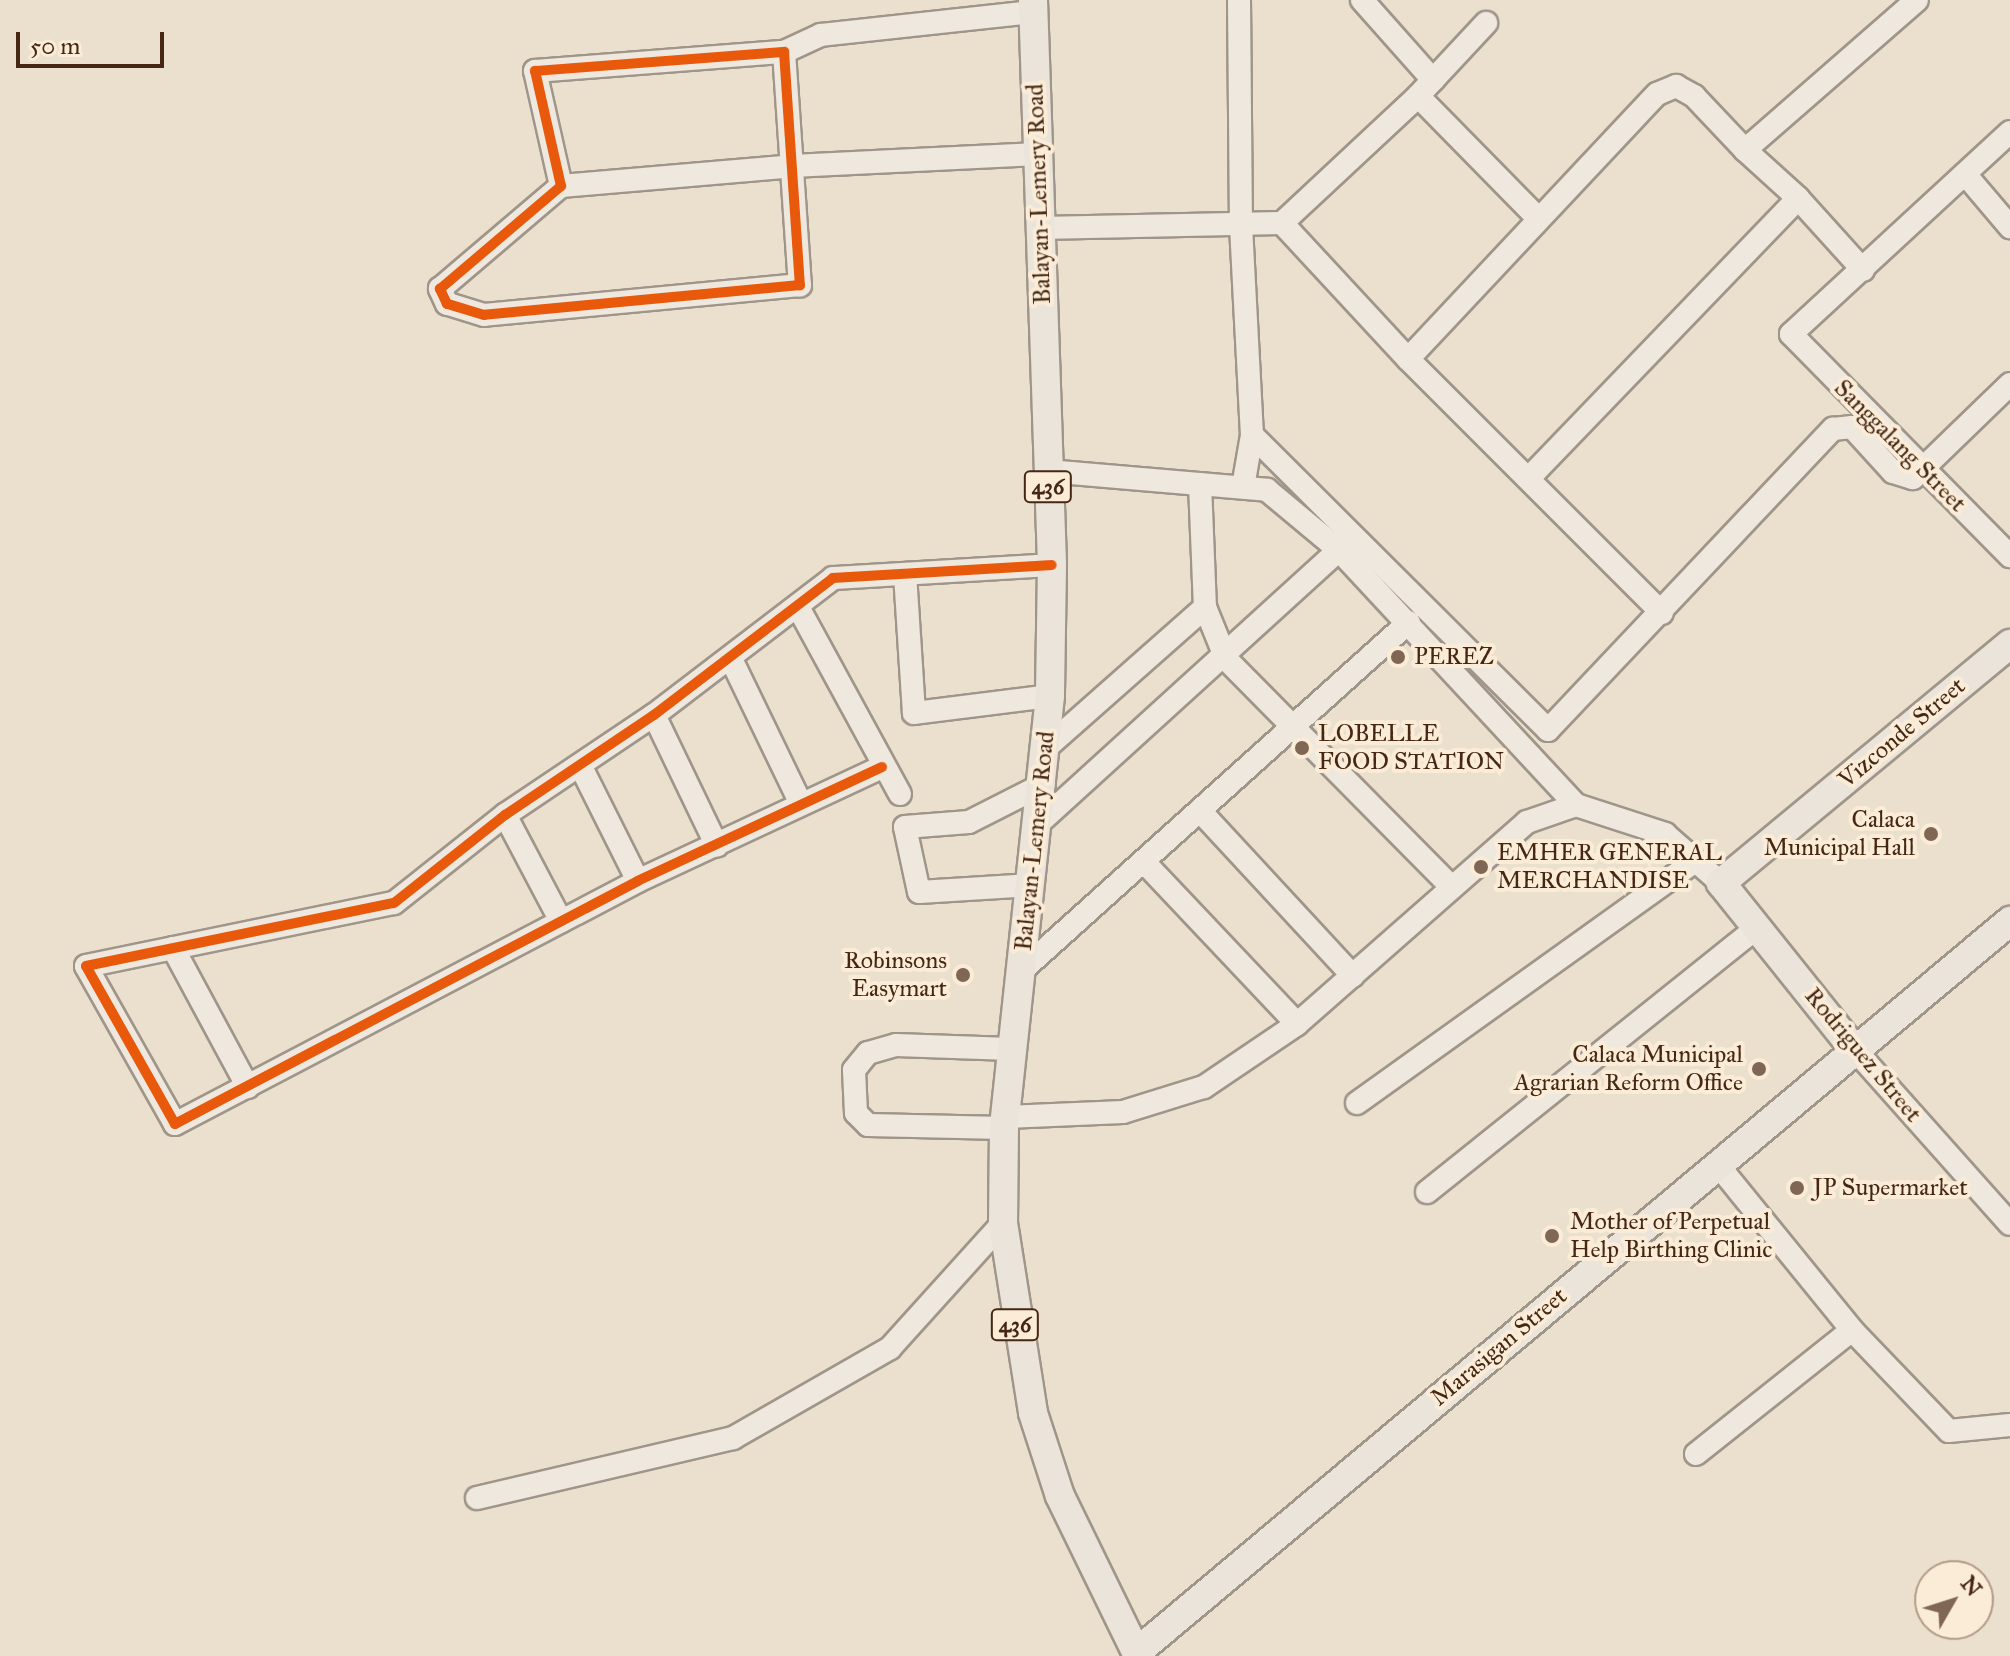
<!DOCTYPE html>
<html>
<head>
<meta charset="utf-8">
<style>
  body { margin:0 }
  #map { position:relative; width:2010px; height:1656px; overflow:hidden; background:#ebdfce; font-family:"IM FELL Great Primer",serif }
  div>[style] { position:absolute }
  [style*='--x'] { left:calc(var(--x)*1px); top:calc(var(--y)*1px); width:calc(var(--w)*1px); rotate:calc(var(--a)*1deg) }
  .roads { filter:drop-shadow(2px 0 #a09589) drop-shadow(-2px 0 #a09589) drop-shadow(0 2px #a09589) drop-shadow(0 -2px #a09589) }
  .minor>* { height:22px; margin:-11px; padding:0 11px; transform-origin:11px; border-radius:11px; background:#eee8df }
  .major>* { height:28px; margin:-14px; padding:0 14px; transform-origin:14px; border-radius:14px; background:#ebe4db }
  .cycleway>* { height:10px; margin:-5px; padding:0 5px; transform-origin:5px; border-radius:5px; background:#e8590c }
  .dots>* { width:22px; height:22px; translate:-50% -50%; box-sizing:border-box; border:4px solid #faecd7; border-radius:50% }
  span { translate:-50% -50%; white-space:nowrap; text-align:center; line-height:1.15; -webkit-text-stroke:8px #faecd7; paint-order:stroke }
  .shield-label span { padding:2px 6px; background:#faecd7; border:2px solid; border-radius:6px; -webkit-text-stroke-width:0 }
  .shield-label { font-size:22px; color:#462714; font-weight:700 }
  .street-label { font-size:24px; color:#462714 }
  .poi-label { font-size:24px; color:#462714 }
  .left { translate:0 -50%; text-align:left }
  .right { translate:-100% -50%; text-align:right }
  .north { position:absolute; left:1914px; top:1560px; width:80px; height:80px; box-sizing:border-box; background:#faecd7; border:2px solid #b29d89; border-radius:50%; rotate:51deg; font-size:22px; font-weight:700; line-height:32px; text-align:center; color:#462714 }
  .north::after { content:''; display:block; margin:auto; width:28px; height:36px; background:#806755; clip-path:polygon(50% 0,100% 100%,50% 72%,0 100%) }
  .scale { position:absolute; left:16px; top:32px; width:148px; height:36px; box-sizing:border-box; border:4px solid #462714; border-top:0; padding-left:10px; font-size:24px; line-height:28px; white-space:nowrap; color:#462714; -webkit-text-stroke:6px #faecd7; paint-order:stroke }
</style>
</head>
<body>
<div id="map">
  <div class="roads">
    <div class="minor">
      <div style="--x:1239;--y:0;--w:226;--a:89.5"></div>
      <div style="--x:1241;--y:226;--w:209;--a:87"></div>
      <div style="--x:1252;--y:435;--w:53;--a:99.8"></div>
      <div style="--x:1362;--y:0;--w:107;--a:48.4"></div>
      <div style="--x:784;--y:52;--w:234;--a:86.1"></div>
      <div style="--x:800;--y:285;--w:317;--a:174.6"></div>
      <div style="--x:484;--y:315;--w:39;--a:-163"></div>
      <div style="--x:447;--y:304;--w:17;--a:-115"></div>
      <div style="--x:440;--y:289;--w:159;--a:-40.4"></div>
      <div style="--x:561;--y:186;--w:118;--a:-102.7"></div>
      <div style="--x:535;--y:71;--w:250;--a:-4.4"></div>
      <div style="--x:784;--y:52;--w:41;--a:-24.7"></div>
      <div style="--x:821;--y:35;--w:213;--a:-6.2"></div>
      <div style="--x:1418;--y:96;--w:171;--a:45.5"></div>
      <div style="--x:2010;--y:132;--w:298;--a:137.3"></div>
      <div style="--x:1791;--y:334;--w:312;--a:45.4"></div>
      <div style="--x:1965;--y:174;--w:70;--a:49.7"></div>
      <div style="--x:561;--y:186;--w:232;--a:-4.9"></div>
      <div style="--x:792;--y:166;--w:246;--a:-2.8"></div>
      <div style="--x:1282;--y:223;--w:186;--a:-43"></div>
      <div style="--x:1418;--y:96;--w:100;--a:-47"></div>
      <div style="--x:1039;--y:228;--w:243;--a:-1.2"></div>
      <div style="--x:1282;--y:223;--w:185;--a:47.2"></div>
      <div style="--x:1408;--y:359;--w:359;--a:45"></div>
      <div style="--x:1863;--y:270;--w:97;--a:-132.1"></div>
      <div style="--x:1798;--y:198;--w:72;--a:-137.8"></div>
      <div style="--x:1745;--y:150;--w:228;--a:-41.1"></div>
      <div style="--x:1408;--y:359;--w:364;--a:-46.8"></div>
      <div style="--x:1657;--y:94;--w:21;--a:-23"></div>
      <div style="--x:1676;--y:86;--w:21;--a:29"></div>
      <div style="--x:1694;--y:96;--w:74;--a:46.6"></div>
      <div style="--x:1252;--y:435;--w:418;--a:44.9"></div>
      <div style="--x:1548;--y:730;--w:415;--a:-46.6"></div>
      <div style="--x:1833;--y:429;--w:19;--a:-6"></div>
      <div style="--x:1852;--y:427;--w:61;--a:47.7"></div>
      <div style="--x:1893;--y:472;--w:21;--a:17"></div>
      <div style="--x:1913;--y:478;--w:135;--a:-44.1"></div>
      <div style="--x:1047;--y:471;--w:221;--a:4.9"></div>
      <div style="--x:1267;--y:490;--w:94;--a:39.8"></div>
      <div style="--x:1339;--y:550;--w:348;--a:47.1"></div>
      <div style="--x:1576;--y:805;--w:94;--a:18"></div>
      <div style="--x:1665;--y:834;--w:74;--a:41.2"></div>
      <div style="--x:1529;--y:478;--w:388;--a:-46.1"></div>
      <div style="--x:1200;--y:484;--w:123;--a:87.7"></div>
      <div style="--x:1205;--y:607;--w:56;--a:68"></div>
      <div style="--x:1226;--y:659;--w:321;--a:45.3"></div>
      <div style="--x:905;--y:574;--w:139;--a:86.3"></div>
      <div style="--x:914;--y:713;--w:137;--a:-7.1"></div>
      <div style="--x:798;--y:607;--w:213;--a:61.4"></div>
      <div style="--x:731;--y:659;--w:161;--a:64.2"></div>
      <div style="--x:654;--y:715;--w:145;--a:64.3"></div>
      <div style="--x:1047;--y:747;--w:211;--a:-41.5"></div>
      <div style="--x:581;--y:767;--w:127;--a:63.4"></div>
      <div style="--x:882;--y:767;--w:269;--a:155"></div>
      <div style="--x:638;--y:881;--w:523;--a:152.31"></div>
      <div style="--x:175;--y:1124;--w:181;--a:-119.4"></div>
      <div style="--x:86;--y:966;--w:314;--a:-11.6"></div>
      <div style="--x:394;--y:903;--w:142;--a:-38.4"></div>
      <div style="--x:505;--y:815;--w:179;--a:-33.9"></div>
      <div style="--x:654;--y:715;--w:225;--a:-37.4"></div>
      <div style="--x:833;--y:578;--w:219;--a:-3.4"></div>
      <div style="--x:1202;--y:813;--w:222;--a:47.2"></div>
      <div style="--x:505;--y:815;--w:120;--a:62.2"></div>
      <div style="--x:1040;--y:822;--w:404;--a:-42.3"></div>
      <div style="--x:1145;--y:863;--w:221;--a:46.6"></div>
      <div style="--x:1032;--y:885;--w:113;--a:176.5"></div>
      <div style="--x:919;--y:892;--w:66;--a:-102.2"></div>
      <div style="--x:905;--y:827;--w:64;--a:-4.5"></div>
      <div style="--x:969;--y:822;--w:84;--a:-26.9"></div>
      <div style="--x:173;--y:948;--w:158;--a:61.7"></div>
      <div style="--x:1020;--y:972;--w:523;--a:-41.98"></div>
      <div style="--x:1854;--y:1049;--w:234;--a:48.3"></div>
      <div style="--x:1357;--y:1103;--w:416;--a:-35.6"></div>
      <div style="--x:1006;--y:1117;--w:117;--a:-2.4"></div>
      <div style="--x:1123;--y:1112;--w:85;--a:-17.2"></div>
      <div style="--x:1204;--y:1087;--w:112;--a:-34.1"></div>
      <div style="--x:1297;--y:1024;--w:306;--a:-41.3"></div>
      <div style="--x:1527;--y:822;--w:52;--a:-19.1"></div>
      <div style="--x:1004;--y:1128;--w:136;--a:-178.7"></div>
      <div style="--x:868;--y:1125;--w:17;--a:-135"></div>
      <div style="--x:856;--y:1113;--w:43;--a:-92.7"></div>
      <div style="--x:854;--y:1070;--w:22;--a:-51"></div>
      <div style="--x:868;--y:1053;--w:29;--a:-16"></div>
      <div style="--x:896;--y:1045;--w:115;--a:2"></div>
      <div style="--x:1427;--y:1192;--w:424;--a:-38.7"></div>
      <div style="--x:1852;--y:1330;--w:140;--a:46.2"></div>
      <div style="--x:1949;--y:1431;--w:61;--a:-5.6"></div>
      <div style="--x:1696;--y:1454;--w:199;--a:-38.5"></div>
      <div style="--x:1852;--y:1330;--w:214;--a:-129.1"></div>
      <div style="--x:477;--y:1498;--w:263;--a:-13.2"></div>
      <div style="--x:733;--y:1438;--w:181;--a:-29.8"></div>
      <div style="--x:890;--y:1348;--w:169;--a:-47.9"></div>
    </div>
    <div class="major">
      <div style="--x:1033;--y:0;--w:565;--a:88.07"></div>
      <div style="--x:1052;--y:565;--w:131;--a:90.9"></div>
      <div style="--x:1050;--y:696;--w:434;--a:96.1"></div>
      <div style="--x:1004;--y:1128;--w:95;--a:90.6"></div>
      <div style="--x:1003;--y:1223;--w:192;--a:81"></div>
      <div style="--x:1033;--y:1413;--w:87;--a:72"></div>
      <div style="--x:1060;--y:1496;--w:178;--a:64"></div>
      <div style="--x:1854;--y:1049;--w:213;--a:-128.7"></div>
      <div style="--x:1721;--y:883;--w:375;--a:-39.6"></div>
      <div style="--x:1137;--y:1652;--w:1139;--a:-39.94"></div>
    </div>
  </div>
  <div class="cycleway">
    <div style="--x:784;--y:52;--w:234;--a:86.1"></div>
    <div style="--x:800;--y:285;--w:317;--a:174.6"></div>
    <div style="--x:484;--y:315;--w:39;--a:-163"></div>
    <div style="--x:447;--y:304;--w:17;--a:-115"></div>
    <div style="--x:440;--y:289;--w:159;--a:-40.4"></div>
    <div style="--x:561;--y:186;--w:118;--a:-102.7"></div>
    <div style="--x:535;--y:71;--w:250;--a:-4.4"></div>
    <div style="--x:882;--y:767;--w:269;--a:155"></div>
    <div style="--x:638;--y:881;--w:523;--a:152.31"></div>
    <div style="--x:175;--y:1124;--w:181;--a:-119.4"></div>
    <div style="--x:86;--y:966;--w:314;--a:-11.6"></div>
    <div style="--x:394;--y:903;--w:142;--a:-38.4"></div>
    <div style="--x:505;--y:815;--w:179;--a:-33.9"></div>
    <div style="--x:654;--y:715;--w:225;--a:-37.4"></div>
    <div style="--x:833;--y:578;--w:219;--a:-3.4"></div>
  </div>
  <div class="dots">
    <div style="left:1398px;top:657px;background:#806755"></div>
    <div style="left:1302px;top:748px;background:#806755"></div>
    <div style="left:1931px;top:834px;background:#806755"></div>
    <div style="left:1481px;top:867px;background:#806755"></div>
    <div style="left:963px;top:975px;background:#806755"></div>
    <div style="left:1759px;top:1069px;background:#806755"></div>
    <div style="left:1797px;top:1188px;background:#806755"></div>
    <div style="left:1552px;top:1236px;background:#806755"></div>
  </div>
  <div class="shield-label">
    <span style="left:1048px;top:487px">436</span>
    <span style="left:1015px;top:1325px">436</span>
  </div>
  <div class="street-label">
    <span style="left:1039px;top:194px;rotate:-92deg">Balayan-Lemery Road</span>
    <span style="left:1900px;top:446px;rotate:45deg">Sanggalang Street</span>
    <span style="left:1902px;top:733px;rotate:-40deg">Vizconde Street</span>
    <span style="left:1035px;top:841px;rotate:-84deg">Balayan-Lemery Road</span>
    <span style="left:1863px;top:1055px;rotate:50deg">Rodriguez Street</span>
    <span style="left:1499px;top:1347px;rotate:-40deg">Marasigan Street</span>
  </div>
  <div class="poi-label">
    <span class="left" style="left:1414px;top:657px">PEREZ</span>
    <span class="left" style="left:1318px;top:748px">LOBELLE<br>FOOD STATION</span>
    <span class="right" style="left:1915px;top:834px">Calaca<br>Municipal Hall</span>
    <span class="left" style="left:1497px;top:867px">EMHER GENERAL<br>MERCHANDISE</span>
    <span class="right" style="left:947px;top:975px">Robinsons<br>Easymart</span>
    <span class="right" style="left:1743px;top:1069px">Calaca Municipal<br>Agrarian Reform Office</span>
    <span class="left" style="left:1813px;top:1188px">JP Supermarket</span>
    <span class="left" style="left:1570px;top:1236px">Mother of Perpetual<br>Help Birthing Clinic</span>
  </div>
  <div class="north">N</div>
  <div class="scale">50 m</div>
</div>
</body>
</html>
